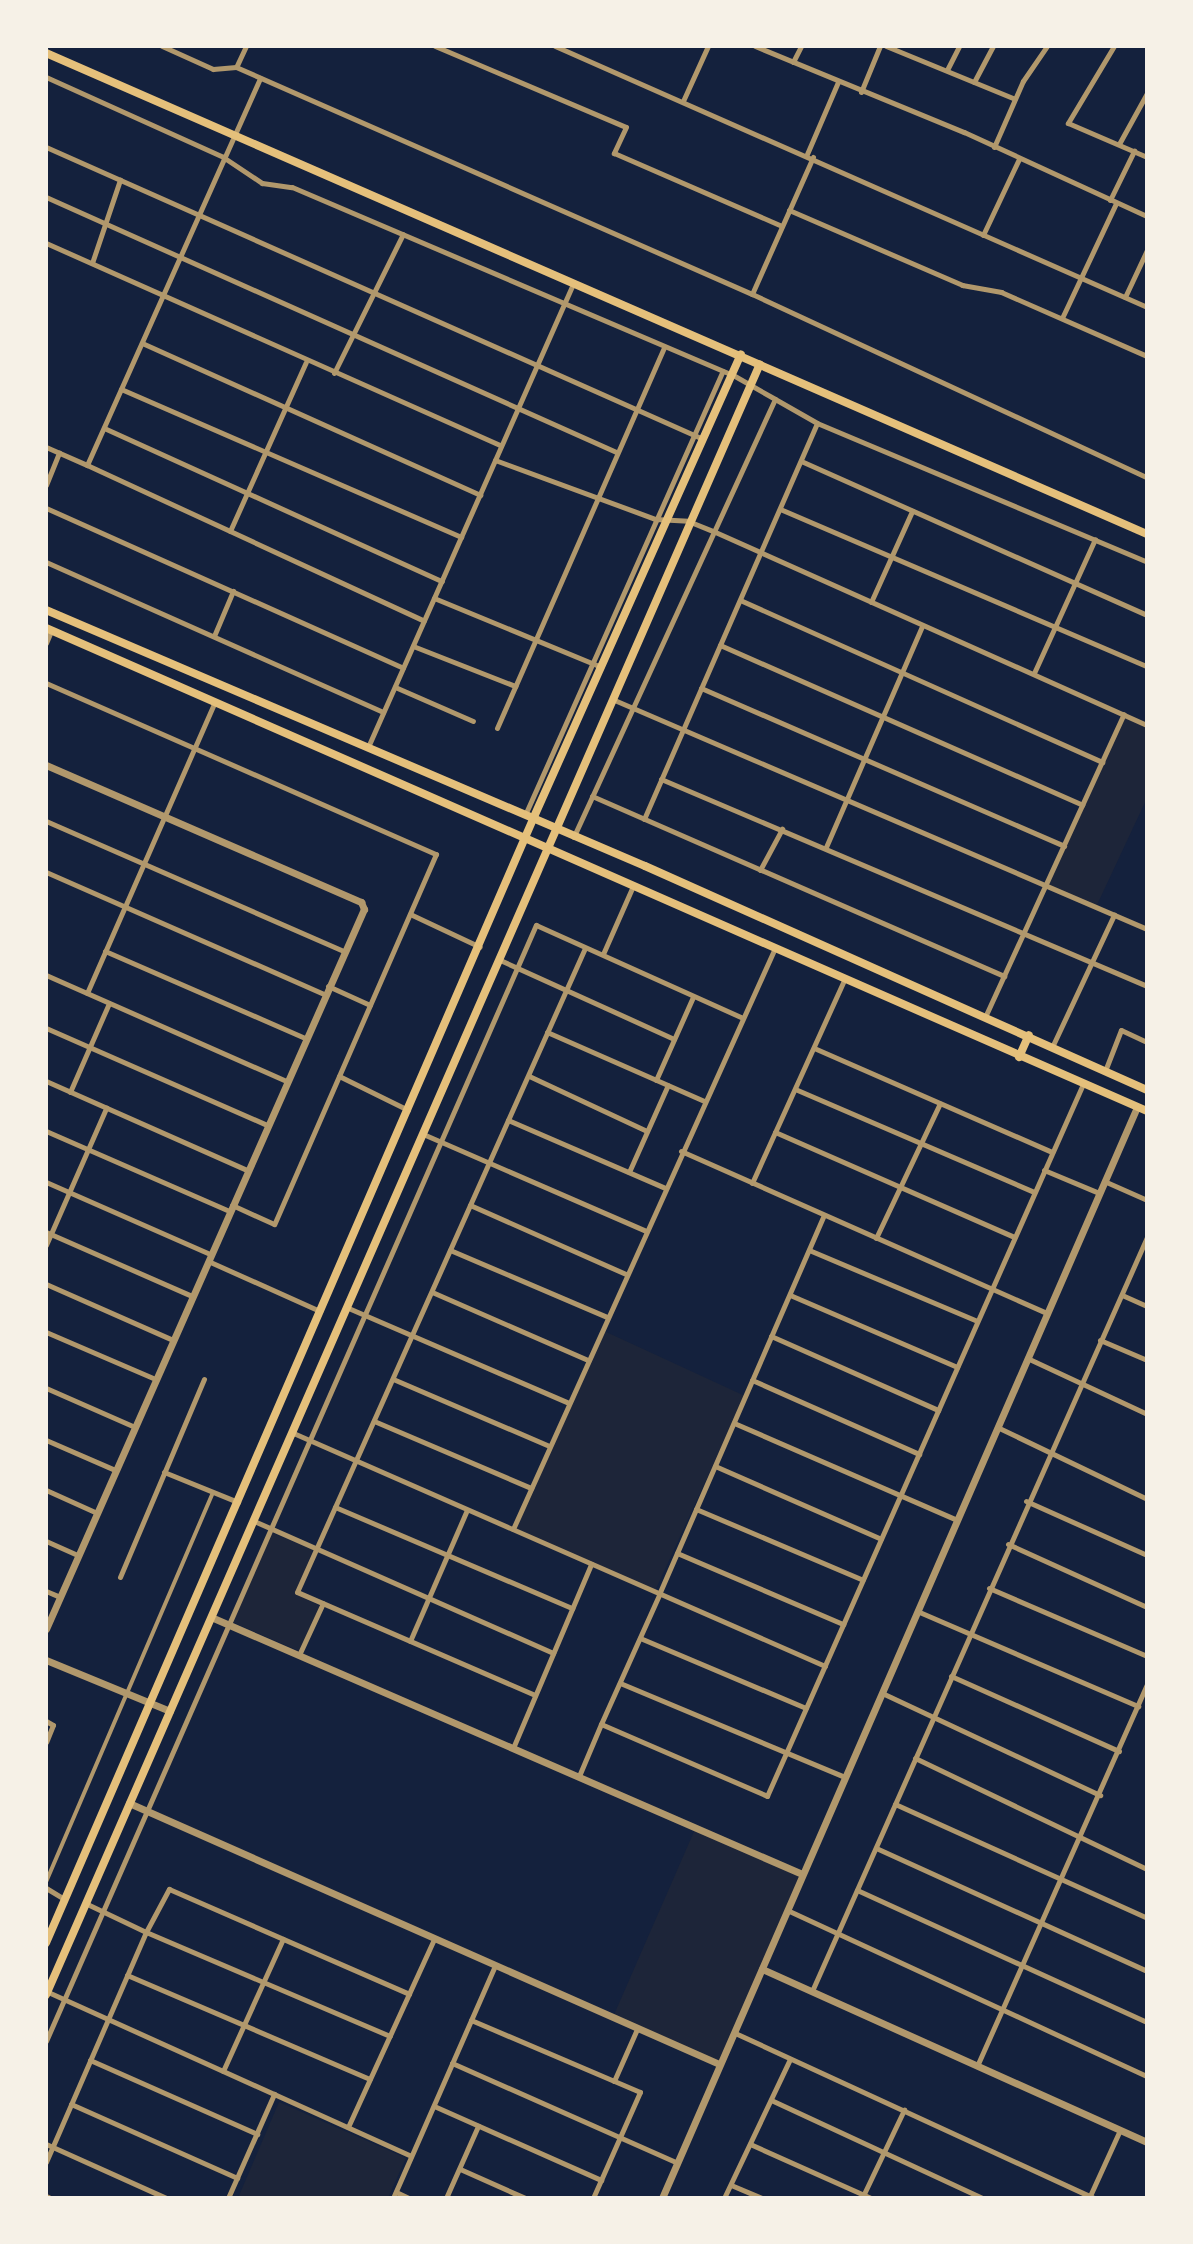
<!DOCTYPE html>
<html>
<head>
<meta charset="utf-8">
<style>
  body { margin:0 }
  #map { position:relative; width:1193px; height:2244px; overflow:hidden; background:#14213d; font-family:"Zilla Slab",serif }
  div>[style] { position:absolute }
  [style*='--x'] { left:calc(var(--x)*1px); top:calc(var(--y)*1px); width:calc(var(--w)*1px); rotate:calc(var(--a)*1deg) }
  .green>* { inset:0; background:#1d2539 }
  .pedestrian>* { height:4px; margin:-2px; padding:0 2px; transform-origin:2px; border-radius:2px; background:#b1986c }
  .minor>* { height:5px; margin:-2.5px; padding:0 2.5px; transform-origin:2.5px; border-radius:2.5px; background:#b1986c }
  .tertiary>* { height:7px; margin:-3.5px; padding:0 3.5px; transform-origin:3.5px; border-radius:3.5px; background:#b1986c }
  .secondary>* { height:8px; margin:-4px; padding:0 4px; transform-origin:4px; border-radius:4px; background:#e5c07b }
  span { translate:-50% -50%; white-space:nowrap; text-align:center; line-height:1.15; -webkit-text-stroke:6px #f6f1e7; paint-order:stroke }
  .frame { position:absolute; inset:0; border:48px solid #f6f1e7; pointer-events:none }
</style>
</head>
<body>
<div id="map">
  <div class="green">
    <div style="clip-path:polygon(1124px 714px,1147px 725px,1147px 798px,1096px 907px,1046px 884px)"></div>
    <div style="clip-path:polygon(604px 1331px,745px 1396px,654px 1593px,513px 1529px)"></div>
    <div style="clip-path:polygon(270px 1532px,313px 1550px,295px 1594px,320px 1606px,299px 1651px,230px 1621px)"></div>
    <div style="clip-path:polygon(696px 1827px,802px 1874px,719px 2064px,613px 2017px)"></div>
    <div style="clip-path:polygon(279px 2102px,406px 2158px,388px 2198px,238px 2198px)"></div>
  </div>
  <div class="pedestrian">
    <div style="--x:46;--y:1882;--w:423;--a:-66.8"></div>
  </div>
  <div class="minor">
    <div style="--x:162;--y:46;--w:56;--a:24.3"></div>
    <div style="--x:213;--y:69;--w:23;--a:-5"></div>
    <div style="--x:246;--y:46;--w:23;--a:115"></div>
    <div style="--x:236;--y:67;--w:564;--a:23.75"></div>
    <div style="--x:752;--y:294;--w:435;--a:24.9"></div>
    <div style="--x:435;--y:46;--w:207;--a:23"></div>
    <div style="--x:626;--y:127;--w:29;--a:115"></div>
    <div style="--x:614;--y:153;--w:183;--a:23.5"></div>
    <div style="--x:555;--y:46;--w:647;--a:23.79"></div>
    <div style="--x:755;--y:46;--w:226;--a:22.4"></div>
    <div style="--x:964;--y:132;--w:201;--a:24.7"></div>
    <div style="--x:886;--y:46;--w:139;--a:22.3"></div>
    <div style="--x:1114;--y:46;--w:90;--a:120.9"></div>
    <div style="--x:1068;--y:123;--w:86;--a:23.3"></div>
    <div style="--x:793;--y:62;--w:18;--a:-63"></div>
    <div style="--x:947;--y:70;--w:27;--a:-63"></div>
    <div style="--x:46;--y:77;--w:194;--a:24.3"></div>
    <div style="--x:223;--y:157;--w:47;--a:33.7"></div>
    <div style="--x:262;--y:183;--w:30;--a:8"></div>
    <div style="--x:292;--y:187;--w:479;--a:23.1"></div>
    <div style="--x:733;--y:375;--w:48;--a:29.7"></div>
    <div style="--x:775;--y:399;--w:482;--a:114.7"></div>
    <div style="--x:974;--y:82;--w:41;--a:-62.2"></div>
    <div style="--x:861;--y:92;--w:50;--a:-67.6"></div>
    <div style="--x:683;--y:101;--w:60;--a:-65.6"></div>
    <div style="--x:1119;--y:144;--w:58;--a:-61.2"></div>
    <div style="--x:46;--y:147;--w:719;--a:23.96"></div>
    <div style="--x:994;--y:147;--w:72;--a:-66.3"></div>
    <div style="--x:1023;--y:81;--w:42;--a:-55.6"></div>
    <div style="--x:807;--y:154;--w:78;--a:-66.7"></div>
    <div style="--x:46;--y:197;--w:624;--a:24.1"></div>
    <div style="--x:1110;--y:200;--w:55;--a:-63.9"></div>
    <div style="--x:789;--y:210;--w:189;--a:23.4"></div>
    <div style="--x:962;--y:285;--w:40;--a:10"></div>
    <div style="--x:1001;--y:292;--w:159;--a:23.7"></div>
    <div style="--x:983;--y:235;--w:84;--a:-64.7"></div>
    <div style="--x:46;--y:243;--w:498;--a:24"></div>
    <div style="--x:92;--y:263;--w:88;--a:-71.4"></div>
    <div style="--x:752;--y:294;--w:150;--a:-66"></div>
    <div style="--x:1125;--y:297;--w:52;--a:-64.9"></div>
    <div style="--x:1062;--y:318;--w:127;--a:-64.8"></div>
    <div style="--x:142;--y:343;--w:371;--a:24.2"></div>
    <div style="--x:334;--y:373;--w:155;--a:-63.6"></div>
    <div style="--x:121;--y:389;--w:371;--a:23.5"></div>
    <div style="--x:775;--y:399;--w:48;--a:29.7"></div>
    <div style="--x:817;--y:423;--w:358;--a:22.8"></div>
    <div style="--x:104;--y:428;--w:371;--a:24.4"></div>
    <div style="--x:46;--y:447;--w:45;--a:23.7"></div>
    <div style="--x:87;--y:465;--w:424;--a:-65.9"></div>
    <div style="--x:495;--y:460;--w:171;--a:20.2"></div>
    <div style="--x:655;--y:519;--w:33;--a:3"></div>
    <div style="--x:688;--y:521;--w:27;--a:22"></div>
    <div style="--x:713;--y:531;--w:475;--a:24.1"></div>
    <div style="--x:801;--y:461;--w:379;--a:24"></div>
    <div style="--x:87;--y:465;--w:371;--a:24.8"></div>
    <div style="--x:46;--y:485;--w:35;--a:-68"></div>
    <div style="--x:46;--y:508;--w:391;--a:24.1"></div>
    <div style="--x:780;--y:509;--w:399;--a:23.2"></div>
    <div style="--x:230;--y:531;--w:185;--a:-65.8"></div>
    <div style="--x:46;--y:562;--w:369;--a:24"></div>
    <div style="--x:434;--y:598;--w:181;--a:22.4"></div>
    <div style="--x:740;--y:600;--w:397;--a:24.1"></div>
    <div style="--x:871;--y:602;--w:100;--a:-65.7"></div>
    <div style="--x:214;--y:636;--w:49;--a:-67.1"></div>
    <div style="--x:46;--y:643;--w:13;--a:-67"></div>
    <div style="--x:720;--y:645;--w:396;--a:23.8"></div>
    <div style="--x:413;--y:646;--w:110;--a:21.4"></div>
    <div style="--x:1034;--y:673;--w:147;--a:-65.5"></div>
    <div style="--x:46;--y:683;--w:426;--a:23.7"></div>
    <div style="--x:436;--y:854;--w:404;--a:113.6"></div>
    <div style="--x:274;--y:1224;--w:46;--a:-155.7"></div>
    <div style="--x:395;--y:687;--w:85;--a:23.6"></div>
    <div style="--x:701;--y:688;--w:396;--a:23.5"></div>
    <div style="--x:612;--y:699;--w:582;--a:23.26"></div>
    <div style="--x:497;--y:728;--w:416;--a:-66.3"></div>
    <div style="--x:368;--y:747;--w:506;--a:-66.12"></div>
    <div style="--x:661;--y:779;--w:528;--a:23.07"></div>
    <div style="--x:592;--y:796;--w:450;--a:23.6"></div>
    <div style="--x:525;--y:815;--w:486;--a:-66"></div>
    <div style="--x:644;--y:819;--w:432;--a:-66.4"></div>
    <div style="--x:46;--y:821;--w:324;--a:23.6"></div>
    <div style="--x:826;--y:847;--w:241;--a:-66.5"></div>
    <div style="--x:760;--y:870;--w:47;--a:-61.8"></div>
    <div style="--x:46;--y:872;--w:304;--a:23.7"></div>
    <div style="--x:410;--y:914;--w:77;--a:25.2"></div>
    <div style="--x:105;--y:951;--w:218;--a:23.5"></div>
    <div style="--x:603;--y:954;--w:74;--a:-66.2"></div>
    <div style="--x:500;--y:960;--w:191;--a:24.4"></div>
    <div style="--x:46;--y:975;--w:262;--a:23.8"></div>
    <div style="--x:328;--y:986;--w:46;--a:24.3"></div>
    <div style="--x:87;--y:993;--w:317;--a:-66.3"></div>
    <div style="--x:985;--y:1017;--w:333;--a:-65.4"></div>
    <div style="--x:46;--y:1028;--w:241;--a:23.7"></div>
    <div style="--x:547;--y:1032;--w:171;--a:23.7"></div>
    <div style="--x:1053;--y:1045;--w:144;--a:-64.9"></div>
    <div style="--x:814;--y:1048;--w:260;--a:23.6"></div>
    <div style="--x:1105;--y:1071;--w:44;--a:-68.7"></div>
    <div style="--x:1121;--y:1030;--w:29;--a:25"></div>
    <div style="--x:339;--y:1076;--w:77;--a:26.2"></div>
    <div style="--x:529;--y:1076;--w:130;--a:25"></div>
    <div style="--x:656;--y:1080;--w:91;--a:-66"></div>
    <div style="--x:46;--y:1081;--w:220;--a:23.9"></div>
    <div style="--x:795;--y:1089;--w:260;--a:23.3"></div>
    <div style="--x:70;--y:1092;--w:97;--a:-66.3"></div>
    <div style="--x:508;--y:1120;--w:171;--a:23.4"></div>
    <div style="--x:46;--y:1131;--w:200;--a:23.6"></div>
    <div style="--x:775;--y:1132;--w:261;--a:23.7"></div>
    <div style="--x:423;--y:1134;--w:243;--a:23.5"></div>
    <div style="--x:681;--y:1151;--w:399;--a:23.9"></div>
    <div style="--x:1044;--y:1170;--w:60;--a:22.7"></div>
    <div style="--x:629;--y:1172;--w:95;--a:-65.9"></div>
    <div style="--x:1104;--y:1181;--w:47;--a:23.8"></div>
    <div style="--x:46;--y:1182;--w:179;--a:23.7"></div>
    <div style="--x:752;--y:1183;--w:223;--a:-65.6"></div>
    <div style="--x:470;--y:1205;--w:171;--a:23.9"></div>
    <div style="--x:46;--y:1232;--w:159;--a:23.7"></div>
    <div style="--x:876;--y:1238;--w:149;--a:-64.6"></div>
    <div style="--x:46;--y:1245;--w:150;--a:-66.3"></div>
    <div style="--x:450;--y:1250;--w:171;--a:23.1"></div>
    <div style="--x:809;--y:1250;--w:182;--a:22.9"></div>
    <div style="--x:208;--y:1261;--w:123;--a:24.1"></div>
    <div style="--x:46;--y:1284;--w:139;--a:23.8"></div>
    <div style="--x:432;--y:1292;--w:170;--a:23.6"></div>
    <div style="--x:790;--y:1295;--w:182;--a:23.3"></div>
    <div style="--x:1122;--y:1295;--w:27;--a:24"></div>
    <div style="--x:346;--y:1307;--w:243;--a:23.3"></div>
    <div style="--x:46;--y:1332;--w:119;--a:23.3"></div>
    <div style="--x:771;--y:1336;--w:183;--a:23.9"></div>
    <div style="--x:1100;--y:1340;--w:51;--a:23.1"></div>
    <div style="--x:1027;--y:1358;--w:132;--a:25"></div>
    <div style="--x:393;--y:1379;--w:170;--a:23.2"></div>
    <div style="--x:752;--y:1380;--w:183;--a:23.9"></div>
    <div style="--x:46;--y:1388;--w:97;--a:23.7"></div>
    <div style="--x:374;--y:1421;--w:171;--a:23.1"></div>
    <div style="--x:734;--y:1423;--w:243;--a:23.5"></div>
    <div style="--x:997;--y:1427;--w:166;--a:25.6"></div>
    <div style="--x:291;--y:1432;--w:583;--a:23.66"></div>
    <div style="--x:46;--y:1440;--w:75;--a:23.5"></div>
    <div style="--x:715;--y:1466;--w:181;--a:23.7"></div>
    <div style="--x:164;--y:1472;--w:80;--a:22.1"></div>
    <div style="--x:46;--y:1490;--w:56;--a:24.3"></div>
    <div style="--x:1026;--y:1501;--w:133;--a:24.1"></div>
    <div style="--x:335;--y:1507;--w:258;--a:23.1"></div>
    <div style="--x:696;--y:1509;--w:181;--a:23"></div>
    <div style="--x:254;--y:1521;--w:327;--a:23.8"></div>
    <div style="--x:513;--y:1529;--w:637;--a:-65.73"></div>
    <div style="--x:46;--y:1541;--w:35;--a:24"></div>
    <div style="--x:1008;--y:1544;--w:153;--a:24.4"></div>
    <div style="--x:677;--y:1553;--w:181;--a:23.2"></div>
    <div style="--x:120;--y:1577;--w:215;--a:-67"></div>
    <div style="--x:989;--y:1588;--w:172;--a:23.3"></div>
    <div style="--x:46;--y:1591;--w:15;--a:23"></div>
    <div style="--x:660;--y:1592;--w:411;--a:-66.5"></div>
    <div style="--x:917;--y:1611;--w:241;--a:23.3"></div>
    <div style="--x:640;--y:1638;--w:180;--a:22.9"></div>
    <div style="--x:410;--y:1641;--w:143;--a:-66.5"></div>
    <div style="--x:299;--y:1655;--w:57;--a:-65.2"></div>
    <div style="--x:951;--y:1676;--w:184;--a:24.1"></div>
    <div style="--x:620;--y:1683;--w:244;--a:22.7"></div>
    <div style="--x:882;--y:1693;--w:241;--a:25.1"></div>
    <div style="--x:535;--y:1695;--w:259;--a:-156.6"></div>
    <div style="--x:297;--y:1592;--w:705;--a:-65.91"></div>
    <div style="--x:46;--y:1721;--w:8;--a:30"></div>
    <div style="--x:53;--y:1725;--w:18;--a:112"></div>
    <div style="--x:601;--y:1724;--w:144;--a:-65.8"></div>
    <div style="--x:513;--y:1748;--w:200;--a:-67"></div>
    <div style="--x:915;--y:1758;--w:257;--a:25.6"></div>
    <div style="--x:579;--y:1776;--w:56;--a:-67.1"></div>
    <div style="--x:601;--y:1724;--w:181;--a:23.4"></div>
    <div style="--x:767;--y:1796;--w:779;--a:-66.07"></div>
    <div style="--x:895;--y:1804;--w:277;--a:24.3"></div>
    <div style="--x:876;--y:1848;--w:298;--a:24.4"></div>
    <div style="--x:46;--y:1888;--w:21;--a:31"></div>
    <div style="--x:857;--y:1890;--w:319;--a:24.5"></div>
    <div style="--x:85;--y:1903;--w:68;--a:25.4"></div>
    <div style="--x:146;--y:1932;--w:49;--a:-61.9"></div>
    <div style="--x:169;--y:1889;--w:262;--a:23.6"></div>
    <div style="--x:787;--y:1910;--w:396;--a:24.8"></div>
    <div style="--x:127;--y:1975;--w:264;--a:23.2"></div>
    <div style="--x:812;--y:1991;--w:825;--a:-66.04"></div>
    <div style="--x:48;--y:1992;--w:398;--a:24.3"></div>
    <div style="--x:471;--y:2020;--w:155;--a:23.1"></div>
    <div style="--x:735;--y:2033;--w:394;--a:24.7"></div>
    <div style="--x:46;--y:2041;--w:1219;--a:-66.3"></div>
    <div style="--x:536;--y:925;--w:225;--a:24.2"></div>
    <div style="--x:90;--y:2060;--w:183;--a:23.9"></div>
    <div style="--x:452;--y:2063;--w:247;--a:23.9"></div>
    <div style="--x:977;--y:2066;--w:417;--a:-66"></div>
    <div style="--x:223;--y:2071;--w:145;--a:-65.6"></div>
    <div style="--x:771;--y:2100;--w:233;--a:24.9"></div>
    <div style="--x:71;--y:2104;--w:182;--a:24"></div>
    <div style="--x:434;--y:2106;--w:183;--a:23.9"></div>
    <div style="--x:348;--y:2127;--w:207;--a:-65.4"></div>
    <div style="--x:46;--y:2144;--w:132;--a:24.2"></div>
    <div style="--x:750;--y:2144;--w:133;--a:24.1"></div>
    <div style="--x:46;--y:2162;--w:251;--a:-66.5"></div>
    <div style="--x:146;--y:1932;--w:265;--a:23.1"></div>
    <div style="--x:460;--y:2169;--w:71;--a:24"></div>
    <div style="--x:731;--y:2185;--w:33;--a:23"></div>
    <div style="--x:396;--y:2192;--w:14;--a:25"></div>
    <div style="--x:46;--y:2196;--w:4;--a:27"></div>
    <div style="--x:228;--y:2198;--w:114;--a:-66.1"></div>
    <div style="--x:393;--y:2198;--w:253;--a:-66.3"></div>
    <div style="--x:446;--y:2198;--w:79;--a:-66"></div>
    <div style="--x:593;--y:2198;--w:116;--a:-66.1"></div>
    <div style="--x:640;--y:2092;--w:28;--a:-157"></div>
    <div style="--x:614;--y:2081;--w:57;--a:-66.1"></div>
    <div style="--x:724;--y:2198;--w:154;--a:-64.6"></div>
    <div style="--x:862;--y:2198;--w:98;--a:-64.5"></div>
    <div style="--x:1089;--y:2198;--w:75;--a:-65.5"></div>
  </div>
  <div class="tertiary">
    <div style="--x:46;--y:765;--w:344;--a:23.5"></div>
    <div style="--x:361;--y:902;--w:8;--a:67"></div>
    <div style="--x:364;--y:909;--w:787;--a:113.83"></div>
    <div style="--x:211;--y:1617;--w:644;--a:23.5"></div>
    <div style="--x:46;--y:1660;--w:134;--a:22.4"></div>
    <div style="--x:129;--y:1803;--w:645;--a:23.86"></div>
    <div style="--x:762;--y:1969;--w:422;--a:24.2"></div>
    <div style="--x:662;--y:2198;--w:1190;--a:-66.47"></div>
  </div>
  <div class="secondary">
    <div style="--x:46;--y:53;--w:1201;--a:23.6"></div>
    <div style="--x:46;--y:610;--w:651;--a:23.14"></div>
    <div style="--x:645;--y:866;--w:550;--a:24.05"></div>
    <div style="--x:46;--y:628;--w:1202;--a:23.69"></div>
    <div style="--x:1019;--y:1057;--w:24;--a:-66"></div>
    <div style="--x:46;--y:1943;--w:1225;--a:-66.57"></div>
    <div style="--x:533;--y:819;--w:509;--a:-65.9"></div>
    <div style="--x:46;--y:1995;--w:1780;--a:-66.36"></div>
  </div>
  <div class="frame"></div>
</div>
</body>
</html>
